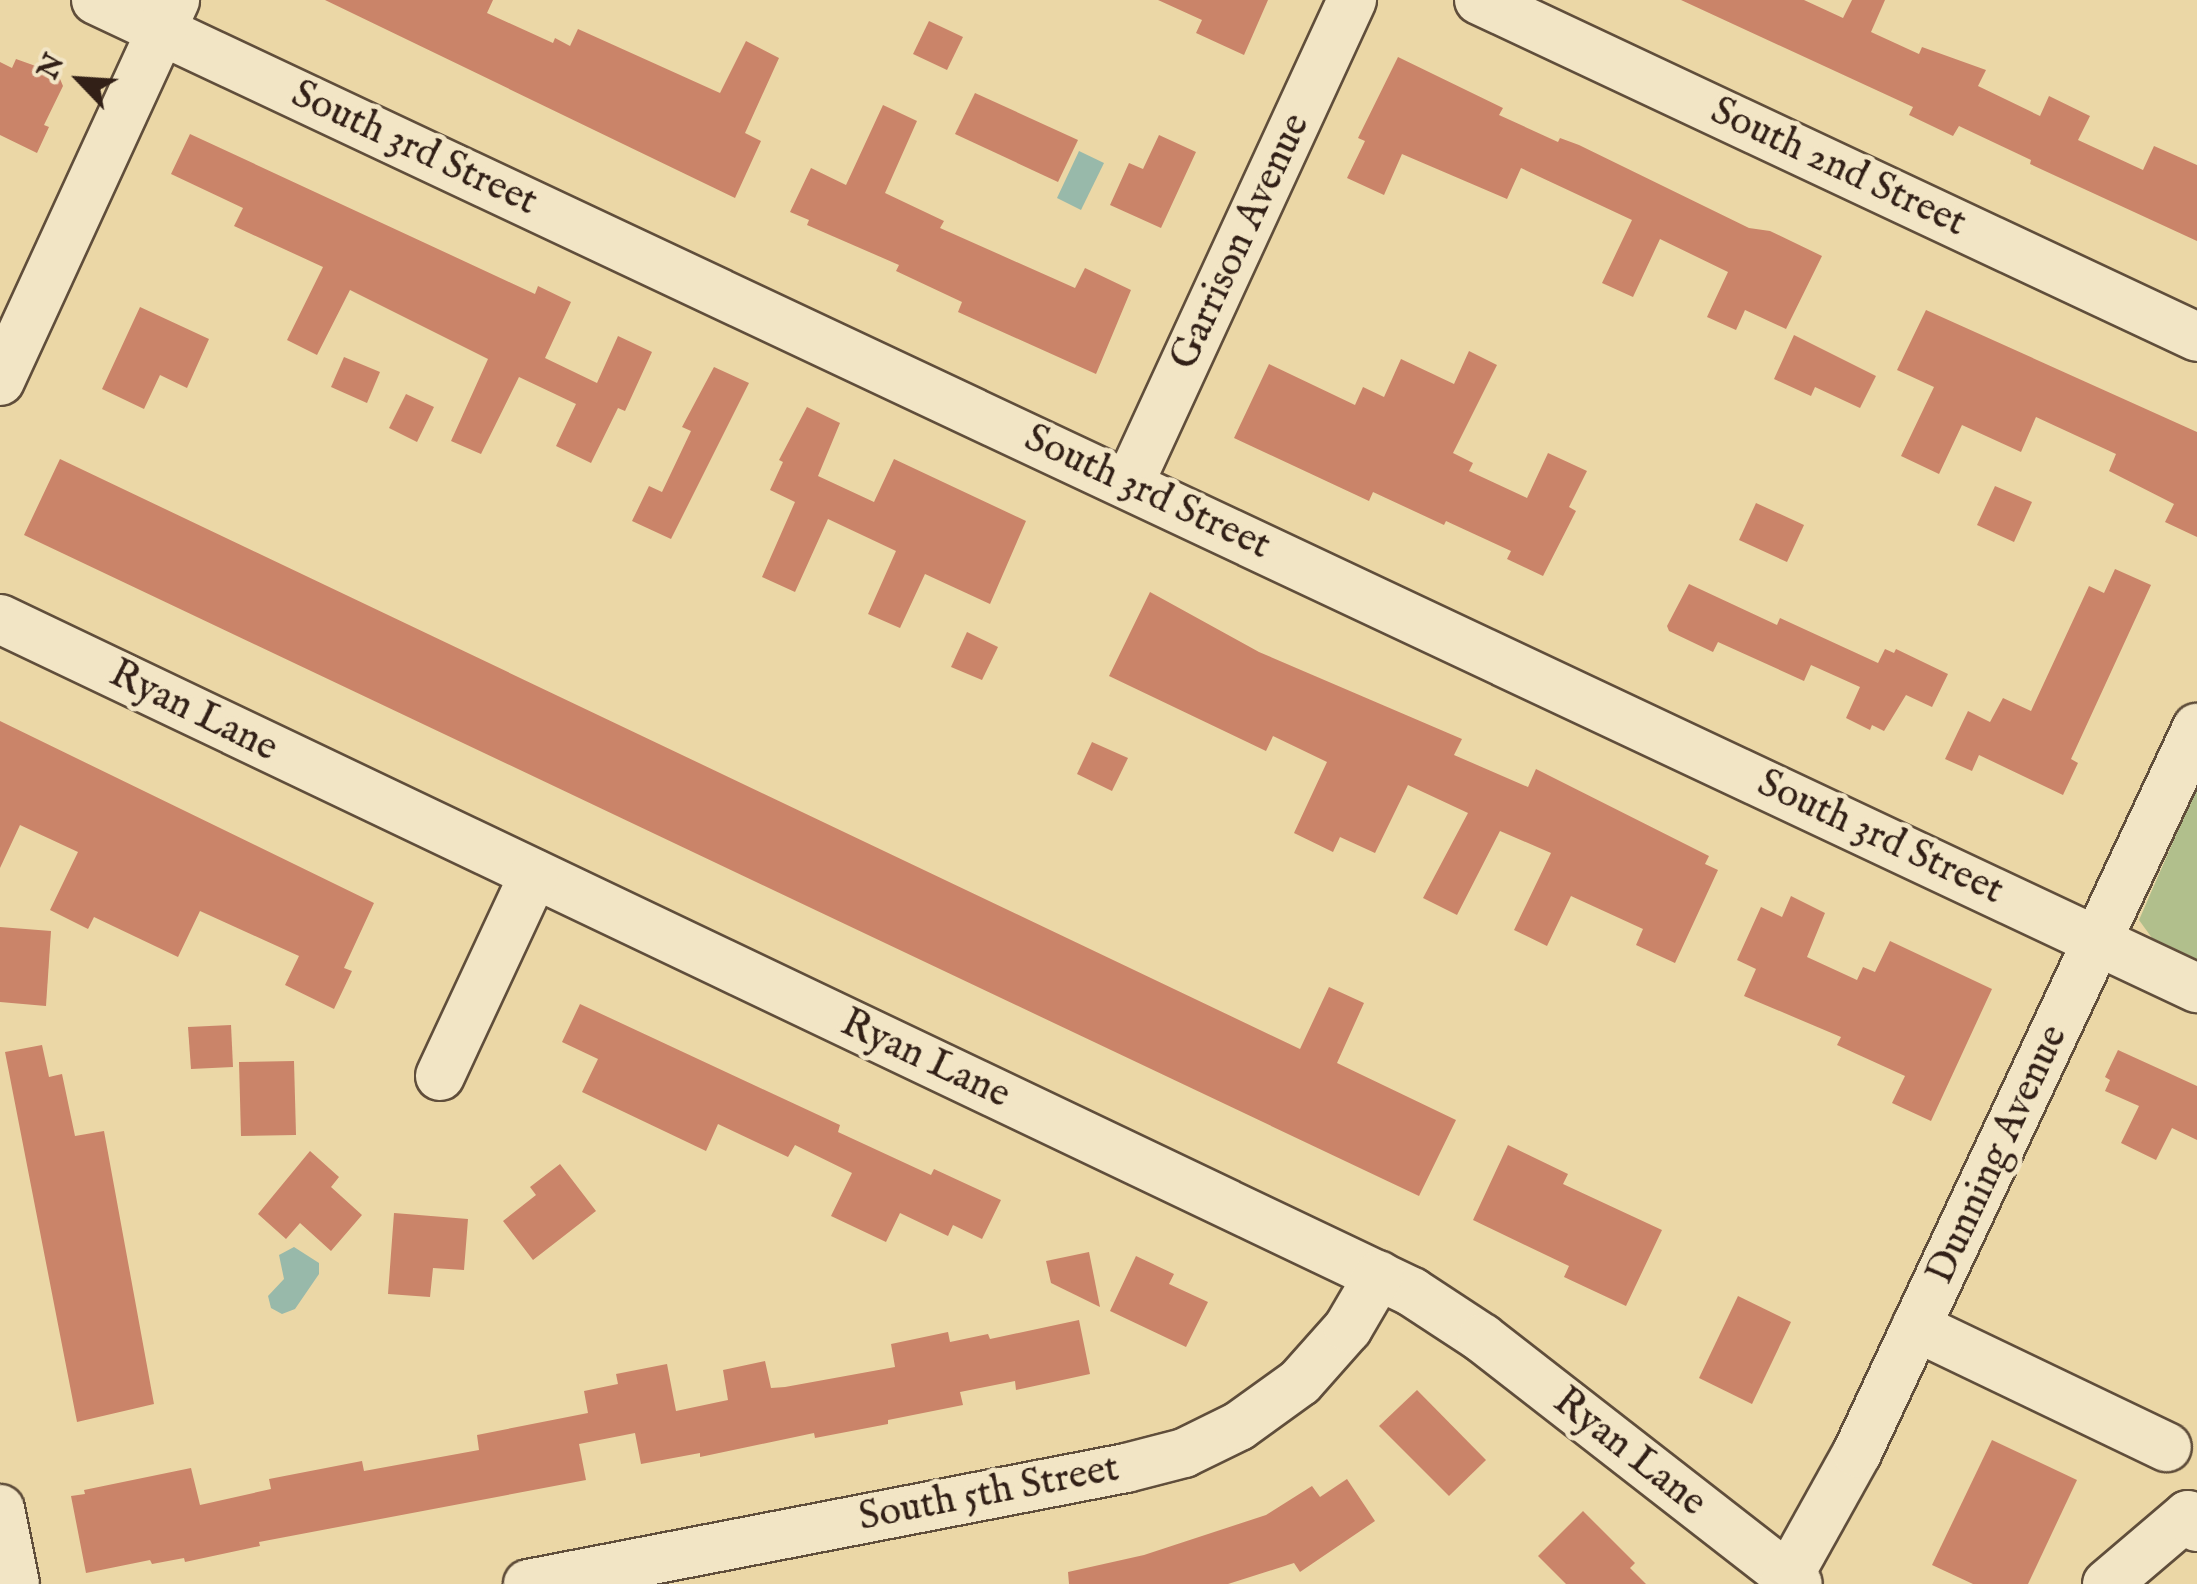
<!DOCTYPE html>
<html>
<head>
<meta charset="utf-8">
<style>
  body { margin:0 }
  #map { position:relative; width:2197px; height:1584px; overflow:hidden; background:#ebd7a6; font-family:"IM FELL English",serif }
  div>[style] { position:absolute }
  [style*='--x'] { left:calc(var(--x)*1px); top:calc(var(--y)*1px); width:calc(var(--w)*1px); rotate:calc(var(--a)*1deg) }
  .green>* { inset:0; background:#b1bf8c }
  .water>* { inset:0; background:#98b9aa }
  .building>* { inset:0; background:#ca8469 }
  .roads { filter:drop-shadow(2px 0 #604e3b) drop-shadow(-2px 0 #604e3b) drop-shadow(0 2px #604e3b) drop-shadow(0 -2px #604e3b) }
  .minor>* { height:48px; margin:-24px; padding:0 24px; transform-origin:24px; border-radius:24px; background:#f2e5c5 }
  span { translate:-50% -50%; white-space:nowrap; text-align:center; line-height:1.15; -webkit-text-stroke:10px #f2e5c5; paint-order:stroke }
  .street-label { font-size:40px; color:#322017 }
  .north { position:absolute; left:30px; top:30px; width:100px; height:100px; -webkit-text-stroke:8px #f2e5c5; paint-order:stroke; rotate:295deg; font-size:28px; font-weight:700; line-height:40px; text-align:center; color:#322017 }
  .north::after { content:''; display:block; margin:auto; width:35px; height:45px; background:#322017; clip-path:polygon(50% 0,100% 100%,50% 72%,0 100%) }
</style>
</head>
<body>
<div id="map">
  <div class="green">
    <div style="clip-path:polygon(2197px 787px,2197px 959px,2152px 938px,2139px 920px)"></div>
  </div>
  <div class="water">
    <div style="clip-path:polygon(1079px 151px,1104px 163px,1081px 210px,1057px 198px)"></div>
    <div style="clip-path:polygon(294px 1247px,319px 1263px,319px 1274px,295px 1309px,282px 1314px,271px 1308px,268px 1296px,284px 1279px,279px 1255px)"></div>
  </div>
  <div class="building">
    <div style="clip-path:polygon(325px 0,493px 0,487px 13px,553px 43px,555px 38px,570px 46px,578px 29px,720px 93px,746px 41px,779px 58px,745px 133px,761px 141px,735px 198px)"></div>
    <div style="clip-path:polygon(1158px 0,1268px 0,1244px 55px,1196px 33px,1202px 20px)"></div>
    <div style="clip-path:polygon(1681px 0,1804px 0,1843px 18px,1852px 0,1885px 0,1871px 32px,1919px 54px,1922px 47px,1986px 70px,1978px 86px,2040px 116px,2049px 96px,2090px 116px,2078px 140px,2143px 170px,2154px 146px,2197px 165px,2197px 241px,2030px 164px,2031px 160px,1959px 126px,1953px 136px,1909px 115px,1913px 107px)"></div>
    <div style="clip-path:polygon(929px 21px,963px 37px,947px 70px,913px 54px)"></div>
    <div style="clip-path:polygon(1398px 57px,1503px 108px,1499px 115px,1558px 142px,1560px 138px,1579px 145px,1749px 228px,1770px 231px,1822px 256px,1786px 329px,1745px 310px,1736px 330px,1707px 317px,1728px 272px,1660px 239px,1633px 297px,1602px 283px,1632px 220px,1521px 168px,1507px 199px,1402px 154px,1384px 195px,1347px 178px,1365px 141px,1358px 138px)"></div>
    <div style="clip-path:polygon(16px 59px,58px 74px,63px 86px,44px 125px,49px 127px,37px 153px,0 135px,0 62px,12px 68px)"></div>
    <div style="clip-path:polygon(975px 93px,1078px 140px,1058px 182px,955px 134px)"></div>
    <div style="clip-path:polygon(883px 105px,917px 121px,885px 193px,944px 221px,940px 228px,1075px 288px,1085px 268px,1131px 290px,1096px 374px,958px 312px,962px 302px,896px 271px,899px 265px,807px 225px,809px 220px,790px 212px,811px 168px,846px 185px)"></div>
    <div style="clip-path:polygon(190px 134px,535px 294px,538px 286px,571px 302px,545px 358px,597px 383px,618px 336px,652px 352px,625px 411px,618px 408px,591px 463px,556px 446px,576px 404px,519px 377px,481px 454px,451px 441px,488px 359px,350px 290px,317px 355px,287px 340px,323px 267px,234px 226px,243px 208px,171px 174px)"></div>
    <div style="clip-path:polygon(1159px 135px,1196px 152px,1161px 228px,1110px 205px,1129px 163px,1143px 169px)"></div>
    <div style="clip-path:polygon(140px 307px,209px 339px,187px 388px,160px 375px,144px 409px,102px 389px)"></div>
    <div style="clip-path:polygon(1926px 310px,2197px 432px,2197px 537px,2165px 522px,2174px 504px,2109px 471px,2116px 454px,2036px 417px,2021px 452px,1962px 425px,1939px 474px,1901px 456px,1934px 387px,1897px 370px)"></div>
    <div style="clip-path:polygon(1794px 335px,1876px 376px,1860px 408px,1815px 387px,1811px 396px,1774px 379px)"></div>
    <div style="clip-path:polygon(1469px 351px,1497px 365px,1453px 453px,1473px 463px,1469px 471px,1527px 498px,1548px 453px,1587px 471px,1569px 507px,1576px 511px,1543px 576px,1507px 559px,1511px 551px,1446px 521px,1444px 525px,1373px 492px,1369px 501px,1234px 438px,1269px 364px,1355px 405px,1363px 387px,1384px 397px,1401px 359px,1454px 384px)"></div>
    <div style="clip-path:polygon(344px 357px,380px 372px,367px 403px,331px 387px)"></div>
    <div style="clip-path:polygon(714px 367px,749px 383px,671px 539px,632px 521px,649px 486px,662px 492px,691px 431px,682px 427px)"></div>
    <div style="clip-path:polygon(406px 394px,434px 407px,417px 442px,389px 428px)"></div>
    <div style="clip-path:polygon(807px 407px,840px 423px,818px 476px,874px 502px,894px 459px,1026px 521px,990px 604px,925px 574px,900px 628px,868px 614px,896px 551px,828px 519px,795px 592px,762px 577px,795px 502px,770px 490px,783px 462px,779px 460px)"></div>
    <div style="clip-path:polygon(60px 459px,1300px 1049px,1329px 987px,1364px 1003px,1337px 1063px,1456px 1120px,1419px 1196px,24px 535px)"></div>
    <div style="clip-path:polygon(1995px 486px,2032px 502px,2014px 542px,1977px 525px)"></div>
    <div style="clip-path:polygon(1756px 503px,1804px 525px,1787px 562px,1739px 540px)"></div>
    <div style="clip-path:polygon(2115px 569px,2151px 585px,2071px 759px,2078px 763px,2063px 795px,1979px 755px,1972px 771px,1945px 759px,1968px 711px,1990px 722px,2003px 698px,2031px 711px,2089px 586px,2104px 593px)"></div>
    <div style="clip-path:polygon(1689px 584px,1777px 625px,1780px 618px,1878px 663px,1885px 649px,1894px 653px,1896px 649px,1948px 674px,1932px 707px,1906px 695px,1884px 731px,1872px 725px,1870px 730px,1846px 718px,1860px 687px,1811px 665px,1804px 681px,1718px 642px,1713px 652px,1669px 631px,1667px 626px)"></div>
    <div style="clip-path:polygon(1150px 592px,1259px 652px,1462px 739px,1454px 755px,1528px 787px,1536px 769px,1709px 856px,1705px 864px,1718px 870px,1675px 963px,1636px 945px,1643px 929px,1571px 896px,1547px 946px,1514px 930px,1551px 853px,1500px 831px,1457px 915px,1423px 898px,1468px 813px,1408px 785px,1375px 853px,1340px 837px,1333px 852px,1294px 833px,1327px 762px,1273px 736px,1266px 751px,1109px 676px)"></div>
    <div style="clip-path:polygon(967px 632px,998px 647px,982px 680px,951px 667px)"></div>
    <div style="clip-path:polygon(0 721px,374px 903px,344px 968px,352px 971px,334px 1009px,285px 985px,299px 956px,200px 911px,178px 957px,94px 917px,88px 929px,50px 910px,78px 852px,20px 825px,0 868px)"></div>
    <div style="clip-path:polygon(1092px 742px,1128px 758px,1112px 791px,1077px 774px)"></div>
    <div style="clip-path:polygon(1791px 896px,1825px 913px,1807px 957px,1857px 980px,1863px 967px,1875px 972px,1890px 941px,1992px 989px,1931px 1121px,1892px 1103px,1905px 1076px,1837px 1045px,1841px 1037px,1744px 996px,1756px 969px,1737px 960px,1761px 907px,1782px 917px)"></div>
    <div style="clip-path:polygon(0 927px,51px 931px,46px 1006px,0 1002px)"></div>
    <div style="clip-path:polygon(580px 1004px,840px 1125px,838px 1132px,931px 1175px,934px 1169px,1001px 1200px,982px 1239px,953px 1225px,948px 1236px,900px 1213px,886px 1242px,831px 1216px,852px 1173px,795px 1145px,788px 1157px,718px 1124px,706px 1151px,582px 1092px,598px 1059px,562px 1042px)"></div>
    <div style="clip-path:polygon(231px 1025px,233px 1067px,191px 1069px,188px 1027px)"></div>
    <div style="clip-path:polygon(42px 1045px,49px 1077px,62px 1074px,75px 1136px,104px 1131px,154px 1404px,77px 1422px,5px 1052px)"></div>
    <div style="clip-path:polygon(2118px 1050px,2197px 1086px,2197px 1140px,2172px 1128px,2156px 1160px,2121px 1143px,2139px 1106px,2105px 1091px,2110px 1080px,2105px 1077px)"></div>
    <div style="clip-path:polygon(294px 1061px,296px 1135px,241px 1136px,239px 1062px)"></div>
    <div style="clip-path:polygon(1508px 1145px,1568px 1174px,1563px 1184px,1662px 1230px,1626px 1306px,1564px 1277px,1569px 1266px,1473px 1220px)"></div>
    <div style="clip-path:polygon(310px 1151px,339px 1177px,331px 1187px,362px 1215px,331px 1251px,300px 1223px,286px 1239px,258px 1214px)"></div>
    <div style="clip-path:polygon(560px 1164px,596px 1211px,533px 1260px,503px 1221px,536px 1195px,530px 1187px)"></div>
    <div style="clip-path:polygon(394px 1213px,468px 1219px,464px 1270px,433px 1268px,430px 1297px,388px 1294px)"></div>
    <div style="clip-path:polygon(1089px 1252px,1100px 1307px,1051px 1283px,1046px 1261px)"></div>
    <div style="clip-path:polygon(1136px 1256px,1174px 1274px,1169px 1284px,1208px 1302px,1186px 1347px,1110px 1311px)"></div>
    <div style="clip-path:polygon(1738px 1296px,1791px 1322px,1752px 1404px,1699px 1378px)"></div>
    <div style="clip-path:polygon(1079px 1320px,1090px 1374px,1016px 1390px,1015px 1381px,960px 1392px,963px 1405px,888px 1420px,888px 1424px,815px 1438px,814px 1433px,700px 1457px,700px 1453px,641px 1464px,635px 1433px,579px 1444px,586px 1480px,259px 1542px,260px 1546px,185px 1562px,184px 1558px,152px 1564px,150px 1560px,86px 1573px,71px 1496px,85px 1494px,84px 1490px,191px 1468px,200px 1505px,271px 1489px,269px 1479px,362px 1461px,364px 1471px,479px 1450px,477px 1435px,588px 1413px,584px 1391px,618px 1384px,616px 1374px,667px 1364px,676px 1411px,728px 1400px,723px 1370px,765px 1361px,771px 1388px,785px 1387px,895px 1367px,891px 1344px,948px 1332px,950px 1342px,988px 1334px,990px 1339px)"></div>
    <div style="clip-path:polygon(1417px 1390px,1486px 1460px,1449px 1496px,1379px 1426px)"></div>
    <div style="clip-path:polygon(1992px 1440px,2077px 1480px,2028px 1584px,1973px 1584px,1932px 1565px)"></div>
    <div style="clip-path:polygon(1347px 1479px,1375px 1521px,1300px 1572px,1294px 1563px,1228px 1584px,1069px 1584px,1068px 1572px,1144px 1555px,1266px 1515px,1312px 1486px,1320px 1497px)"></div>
    <div style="clip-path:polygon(1583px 1511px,1635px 1563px,1630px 1568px,1646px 1584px,1566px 1584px,1538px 1556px)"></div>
  </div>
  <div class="roads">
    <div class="minor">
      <div style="--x:96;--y:0;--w:2322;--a:25.19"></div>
      <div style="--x:1479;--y:0;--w:793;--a:25.14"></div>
      <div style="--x:0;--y:381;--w:419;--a:-65.3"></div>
      <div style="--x:1129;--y:484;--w:533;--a:-65.26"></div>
      <div style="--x:0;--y:619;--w:1564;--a:25.48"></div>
      <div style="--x:1412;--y:1292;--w:84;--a:33.3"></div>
      <div style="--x:1482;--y:1338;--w:400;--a:37.9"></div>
      <div style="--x:440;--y:1076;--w:223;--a:-65"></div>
      <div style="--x:1916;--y:1327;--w:278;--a:25.6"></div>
      <div style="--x:0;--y:1509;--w:76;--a:78.7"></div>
      <div style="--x:528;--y:1584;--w:609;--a:-10.98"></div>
      <div style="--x:1126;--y:1468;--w:60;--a:-14.5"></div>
      <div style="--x:1184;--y:1453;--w:61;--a:-26.1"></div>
      <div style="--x:1239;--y:1426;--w:75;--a:-35.8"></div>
      <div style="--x:1300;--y:1382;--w:72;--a:-48.4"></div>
      <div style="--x:1348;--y:1328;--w:61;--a:-59.7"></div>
      <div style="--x:1784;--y:1584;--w:150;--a:-60.9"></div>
      <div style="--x:1857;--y:1453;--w:801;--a:-64.88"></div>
      <div style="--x:2107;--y:1584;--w:106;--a:-40.4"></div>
      <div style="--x:2188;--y:1515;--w:15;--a:53"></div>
    </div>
  </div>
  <div class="street-label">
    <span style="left:414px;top:149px;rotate:25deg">South 3rd Street</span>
    <span style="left:1838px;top:168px;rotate:25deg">South 2nd Street</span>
    <span style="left:1241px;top:242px;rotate:-65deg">Garrison Avenue</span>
    <span style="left:1147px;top:493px;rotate:25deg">South 3rd Street</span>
    <span style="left:193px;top:712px;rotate:26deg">Ryan Lane</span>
    <span style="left:1880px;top:838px;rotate:25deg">South 3rd Street</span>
    <span style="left:925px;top:1060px;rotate:25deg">Ryan Lane</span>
    <span style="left:1998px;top:1155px;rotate:-65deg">Dunning Avenue</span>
    <span style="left:1629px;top:1453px;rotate:38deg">Ryan Lane</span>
    <span style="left:989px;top:1494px;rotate:-11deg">South 5th Street</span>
  </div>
  <div class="north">N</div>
</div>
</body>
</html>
